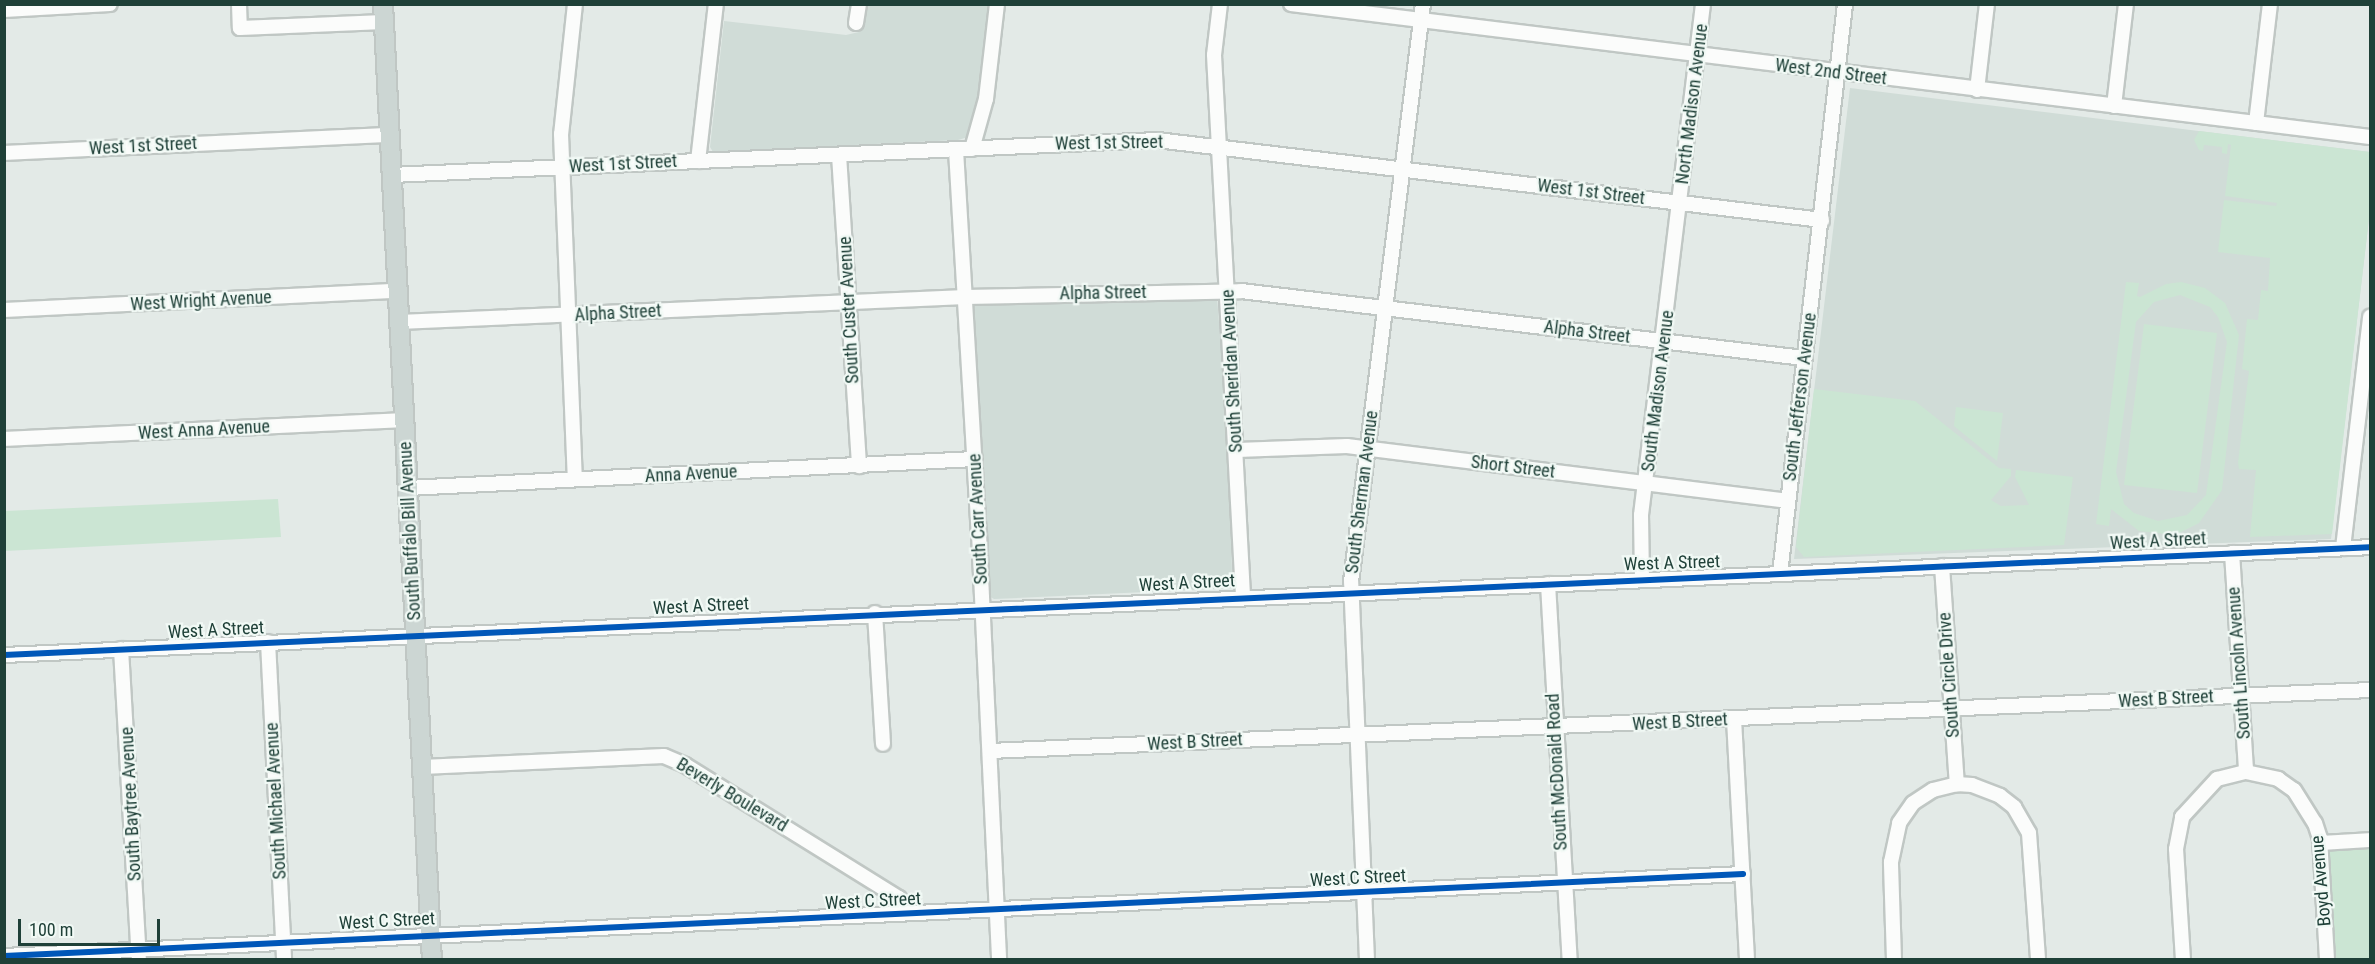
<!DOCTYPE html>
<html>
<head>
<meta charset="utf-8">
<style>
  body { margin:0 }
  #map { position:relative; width:2375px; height:964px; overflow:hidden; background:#e3eae7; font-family:"Roboto Condensed",sans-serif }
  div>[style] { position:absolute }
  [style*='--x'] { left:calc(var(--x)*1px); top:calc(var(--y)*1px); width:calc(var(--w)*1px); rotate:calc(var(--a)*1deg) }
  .built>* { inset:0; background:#d0dcd7 }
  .green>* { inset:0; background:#cbe5d3 }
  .roads { filter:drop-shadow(2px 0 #c0c7c4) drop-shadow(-2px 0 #c0c7c4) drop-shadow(0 2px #c0c7c4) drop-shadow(0 -2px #c0c7c4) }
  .minor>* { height:14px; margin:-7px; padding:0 7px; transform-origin:7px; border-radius:7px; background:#fbfcfb }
  .major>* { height:18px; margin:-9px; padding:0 9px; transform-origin:9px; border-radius:9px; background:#ccd6d3 }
  .cycleway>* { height:6px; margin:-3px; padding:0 3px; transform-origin:3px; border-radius:3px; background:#0057b8 }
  span { translate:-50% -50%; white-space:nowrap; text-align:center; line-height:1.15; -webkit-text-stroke:4.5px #f1f9f5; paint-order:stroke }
  .street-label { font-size:18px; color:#1f4038 }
  .frame { position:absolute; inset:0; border:6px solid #1f4038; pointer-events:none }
  .scale { position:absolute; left:18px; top:919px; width:142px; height:27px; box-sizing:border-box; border:3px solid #1f4038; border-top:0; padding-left:8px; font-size:18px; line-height:21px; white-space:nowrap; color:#1f4038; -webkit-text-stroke:4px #f1f9f5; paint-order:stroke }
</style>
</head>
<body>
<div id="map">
  <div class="built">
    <div style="clip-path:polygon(865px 5px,989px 5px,974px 130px,968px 137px,958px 140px,713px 152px,710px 147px,724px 21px,846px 35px,859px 32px,863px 25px)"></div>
    <div style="clip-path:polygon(1850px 88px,2370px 152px,2370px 210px,2331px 539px,1794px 559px)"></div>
    <div style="clip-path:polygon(1217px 297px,1231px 472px,1232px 588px,994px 599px,989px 596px,970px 306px)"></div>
  </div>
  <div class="green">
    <div style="clip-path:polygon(2199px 131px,2370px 152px,2370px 210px,2332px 534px,2250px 537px,2256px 470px,2239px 469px,2238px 463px,2249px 371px,2242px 369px,2247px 319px,2258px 320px,2261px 290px,2268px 291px,2270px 258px,2218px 252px,2224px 200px,2276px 206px,2277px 203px,2225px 196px,2231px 145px,2228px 144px,2227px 154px,2222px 153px,2222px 147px,2204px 145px,2203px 151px,2199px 150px,2194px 140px)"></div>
    <div style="clip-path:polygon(evenodd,2126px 282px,2139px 283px,2137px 296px,2140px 297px,2166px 284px,2181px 282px,2205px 288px,2225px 303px,2239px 335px,2222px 490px,2199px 523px,2175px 535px,2139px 531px,2111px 509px,2109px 526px,2096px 524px,2126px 282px,2180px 295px,2210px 307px,2218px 317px,2227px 342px,2206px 495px,2187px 515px,2158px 521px,2134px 513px,2124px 504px,2116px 472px,2136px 322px,2154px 302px,2180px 295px)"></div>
    <div style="clip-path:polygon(2144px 324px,2217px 333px,2197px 493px,2124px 485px)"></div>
    <div style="clip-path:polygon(1814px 389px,1915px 401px,1999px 468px,2011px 469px,2011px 476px,1991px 500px,2001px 506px,2029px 505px,2015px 477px,2016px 470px,2073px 477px,2064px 545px,1804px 557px,1796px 547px)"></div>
    <div style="clip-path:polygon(1956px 407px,2003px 413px,1997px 461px,1954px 426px)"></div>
    <div style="clip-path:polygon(278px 499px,281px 537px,5px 551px,5px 511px)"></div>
    <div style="clip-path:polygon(2370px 847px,2370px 959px,2333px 959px,2328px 849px)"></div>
  </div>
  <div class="roads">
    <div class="minor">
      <div style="--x:239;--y:4;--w:24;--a:88"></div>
      <div style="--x:240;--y:28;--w:144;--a:-2.4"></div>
      <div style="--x:575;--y:4;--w:131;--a:96.1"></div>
      <div style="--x:561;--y:134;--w:345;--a:87.7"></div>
      <div style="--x:1220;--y:4;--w:51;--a:96.7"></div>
      <div style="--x:1214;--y:55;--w:542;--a:86.93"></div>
      <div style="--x:1291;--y:4;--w:1087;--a:7.03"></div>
      <div style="--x:4;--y:10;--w:106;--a:-3.2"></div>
      <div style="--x:856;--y:23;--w:19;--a:-81"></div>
      <div style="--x:1977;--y:90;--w:87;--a:-83.4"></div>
      <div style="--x:2114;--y:106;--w:103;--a:-83.3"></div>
      <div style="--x:2256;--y:123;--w:120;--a:-83.3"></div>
      <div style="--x:972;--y:149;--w:52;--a:-74.4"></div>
      <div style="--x:986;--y:99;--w:96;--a:-83.4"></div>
      <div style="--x:956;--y:150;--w:384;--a:86.6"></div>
      <div style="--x:979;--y:533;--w:427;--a:87.3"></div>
      <div style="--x:4;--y:153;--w:386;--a:-2.7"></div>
      <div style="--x:839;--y:155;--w:312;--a:86.3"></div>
      <div style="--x:698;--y:161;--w:158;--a:-83.5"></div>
      <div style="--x:392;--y:175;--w:766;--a:-2.62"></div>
      <div style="--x:1157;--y:140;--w:670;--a:6.86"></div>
      <div style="--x:4;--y:310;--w:393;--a:-2.8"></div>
      <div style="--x:399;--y:322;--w:567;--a:-2.53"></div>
      <div style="--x:965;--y:297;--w:276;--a:-1.2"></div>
      <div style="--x:1241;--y:291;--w:567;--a:6.79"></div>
      <div style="--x:4;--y:439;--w:400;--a:-2.7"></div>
      <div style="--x:1237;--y:450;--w:110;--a:-2.1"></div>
      <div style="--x:1347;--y:446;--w:443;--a:7.1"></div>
      <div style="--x:408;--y:488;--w:568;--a:-2.93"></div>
      <div style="--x:2343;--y:548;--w:233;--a:-83.3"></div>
      <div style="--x:2232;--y:553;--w:219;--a:86.3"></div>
      <div style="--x:1942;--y:566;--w:219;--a:86.1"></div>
      <div style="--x:1780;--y:574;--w:574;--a:-83.49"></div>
      <div style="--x:1642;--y:579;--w:64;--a:-90.9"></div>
      <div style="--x:1641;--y:515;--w:515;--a:-83.08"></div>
      <div style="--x:1548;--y:584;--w:377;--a:86.7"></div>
      <div style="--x:875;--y:613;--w:131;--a:86.5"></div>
      <div style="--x:268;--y:642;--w:318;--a:87.1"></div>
      <div style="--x:121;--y:649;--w:312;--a:86.7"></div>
      <div style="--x:4;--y:655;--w:2368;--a:-2.61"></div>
      <div style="--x:1734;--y:719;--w:241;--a:86.9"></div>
      <div style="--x:990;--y:751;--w:1381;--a:-2.53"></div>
      <div style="--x:422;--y:767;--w:242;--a:-2.6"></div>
      <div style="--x:664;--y:756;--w:23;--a:23"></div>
      <div style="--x:685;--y:765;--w:252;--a:31.9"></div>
      <div style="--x:899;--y:898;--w:16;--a:86"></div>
      <div style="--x:2320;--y:843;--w:50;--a:-3.4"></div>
      <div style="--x:4;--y:956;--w:1741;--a:-2.7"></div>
      <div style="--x:1367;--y:960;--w:378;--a:-92.4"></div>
      <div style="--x:1351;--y:582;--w:582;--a:-82.9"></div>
      <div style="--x:1894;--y:960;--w:98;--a:-91.8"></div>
      <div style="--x:1891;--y:862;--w:40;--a:-78"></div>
      <div style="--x:1899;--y:823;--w:24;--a:-55"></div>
      <div style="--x:1913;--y:803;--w:24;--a:-33"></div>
      <div style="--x:1933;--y:790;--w:25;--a:-14"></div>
      <div style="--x:1957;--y:784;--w:15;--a:4"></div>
      <div style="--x:1972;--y:785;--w:30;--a:21"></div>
      <div style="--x:2000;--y:796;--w:18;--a:38"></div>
      <div style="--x:2014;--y:807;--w:30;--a:60"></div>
      <div style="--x:2029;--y:833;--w:127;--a:85.9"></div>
      <div style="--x:2183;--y:960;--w:111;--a:-93.6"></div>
      <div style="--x:2176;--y:849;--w:33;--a:-79"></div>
      <div style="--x:2182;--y:817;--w:52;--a:-47.4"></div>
      <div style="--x:2217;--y:779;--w:30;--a:-14"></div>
      <div style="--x:2246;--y:772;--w:33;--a:12"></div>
      <div style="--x:2278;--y:779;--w:19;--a:35"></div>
      <div style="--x:2294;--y:790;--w:39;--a:58"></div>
      <div style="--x:2315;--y:823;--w:16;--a:72"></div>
      <div style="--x:2320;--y:838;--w:122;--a:86.7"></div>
    </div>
    <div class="major">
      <div style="--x:383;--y:4;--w:957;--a:87.07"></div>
    </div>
  </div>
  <div class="cycleway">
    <div style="--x:4;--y:655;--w:2368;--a:-2.61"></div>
    <div style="--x:4;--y:956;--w:1741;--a:-2.7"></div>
  </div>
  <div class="street-label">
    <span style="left:1831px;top:72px;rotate:7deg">West 2nd Street</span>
    <span style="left:1692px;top:104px;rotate:-83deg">North Madison Avenue</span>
    <span style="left:1109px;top:143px;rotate:-1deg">West 1st Street</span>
    <span style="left:143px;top:146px;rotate:-3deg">West 1st Street</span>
    <span style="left:623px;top:164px;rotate:-3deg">West 1st Street</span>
    <span style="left:1591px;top:192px;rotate:7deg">West 1st Street</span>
    <span style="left:1103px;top:293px;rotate:-1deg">Alpha Street</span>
    <span style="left:201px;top:301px;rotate:-3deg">West Wright Avenue</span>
    <span style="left:849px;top:310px;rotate:-93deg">South Custer Avenue</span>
    <span style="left:618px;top:313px;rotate:-3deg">Alpha Street</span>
    <span style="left:1587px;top:332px;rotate:7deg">Alpha Street</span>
    <span style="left:1232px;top:371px;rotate:-93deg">South Sheridan Avenue</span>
    <span style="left:1658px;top:391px;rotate:-83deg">South Madison Avenue</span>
    <span style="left:1800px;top:397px;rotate:-83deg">South Jefferson Avenue</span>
    <span style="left:204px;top:430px;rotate:-3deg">West Anna Avenue</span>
    <span style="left:1513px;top:467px;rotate:7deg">Short Street</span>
    <span style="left:691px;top:474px;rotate:-3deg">Anna Avenue</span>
    <span style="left:1362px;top:492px;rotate:-83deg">South Sherman Avenue</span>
    <span style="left:978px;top:519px;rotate:-93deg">South Carr Avenue</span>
    <span style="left:410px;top:531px;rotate:-93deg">South Buffalo Bill Avenue</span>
    <span style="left:2158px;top:541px;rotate:-3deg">West A Street</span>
    <span style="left:1672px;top:563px;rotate:-2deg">West A Street</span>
    <span style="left:1187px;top:583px;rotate:-3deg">West A Street</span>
    <span style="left:701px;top:606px;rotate:-3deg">West A Street</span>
    <span style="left:216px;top:630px;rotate:-3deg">West A Street</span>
    <span style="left:2239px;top:663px;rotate:-94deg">South Lincoln Avenue</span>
    <span style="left:1949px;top:675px;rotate:-94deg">South Circle Drive</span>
    <span style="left:2166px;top:699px;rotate:-3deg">West B Street</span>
    <span style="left:1680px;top:722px;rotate:-3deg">West B Street</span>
    <span style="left:1195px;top:742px;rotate:-3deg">West B Street</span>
    <span style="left:1557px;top:772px;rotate:-93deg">South McDonald Road</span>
    <span style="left:732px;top:795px;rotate:31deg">Beverly Boulevard</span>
    <span style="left:276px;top:801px;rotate:-93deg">South Michael Avenue</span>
    <span style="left:131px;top:804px;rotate:-93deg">South Baytree Avenue</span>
    <span style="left:1358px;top:878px;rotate:-3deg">West C Street</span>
    <span style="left:2321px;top:881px;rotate:-95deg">Boyd Avenue</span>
    <span style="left:873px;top:901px;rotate:-3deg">West C Street</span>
    <span style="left:387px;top:921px;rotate:-3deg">West C Street</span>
  </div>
  <div class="frame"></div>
  <div class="scale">100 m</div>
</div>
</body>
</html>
